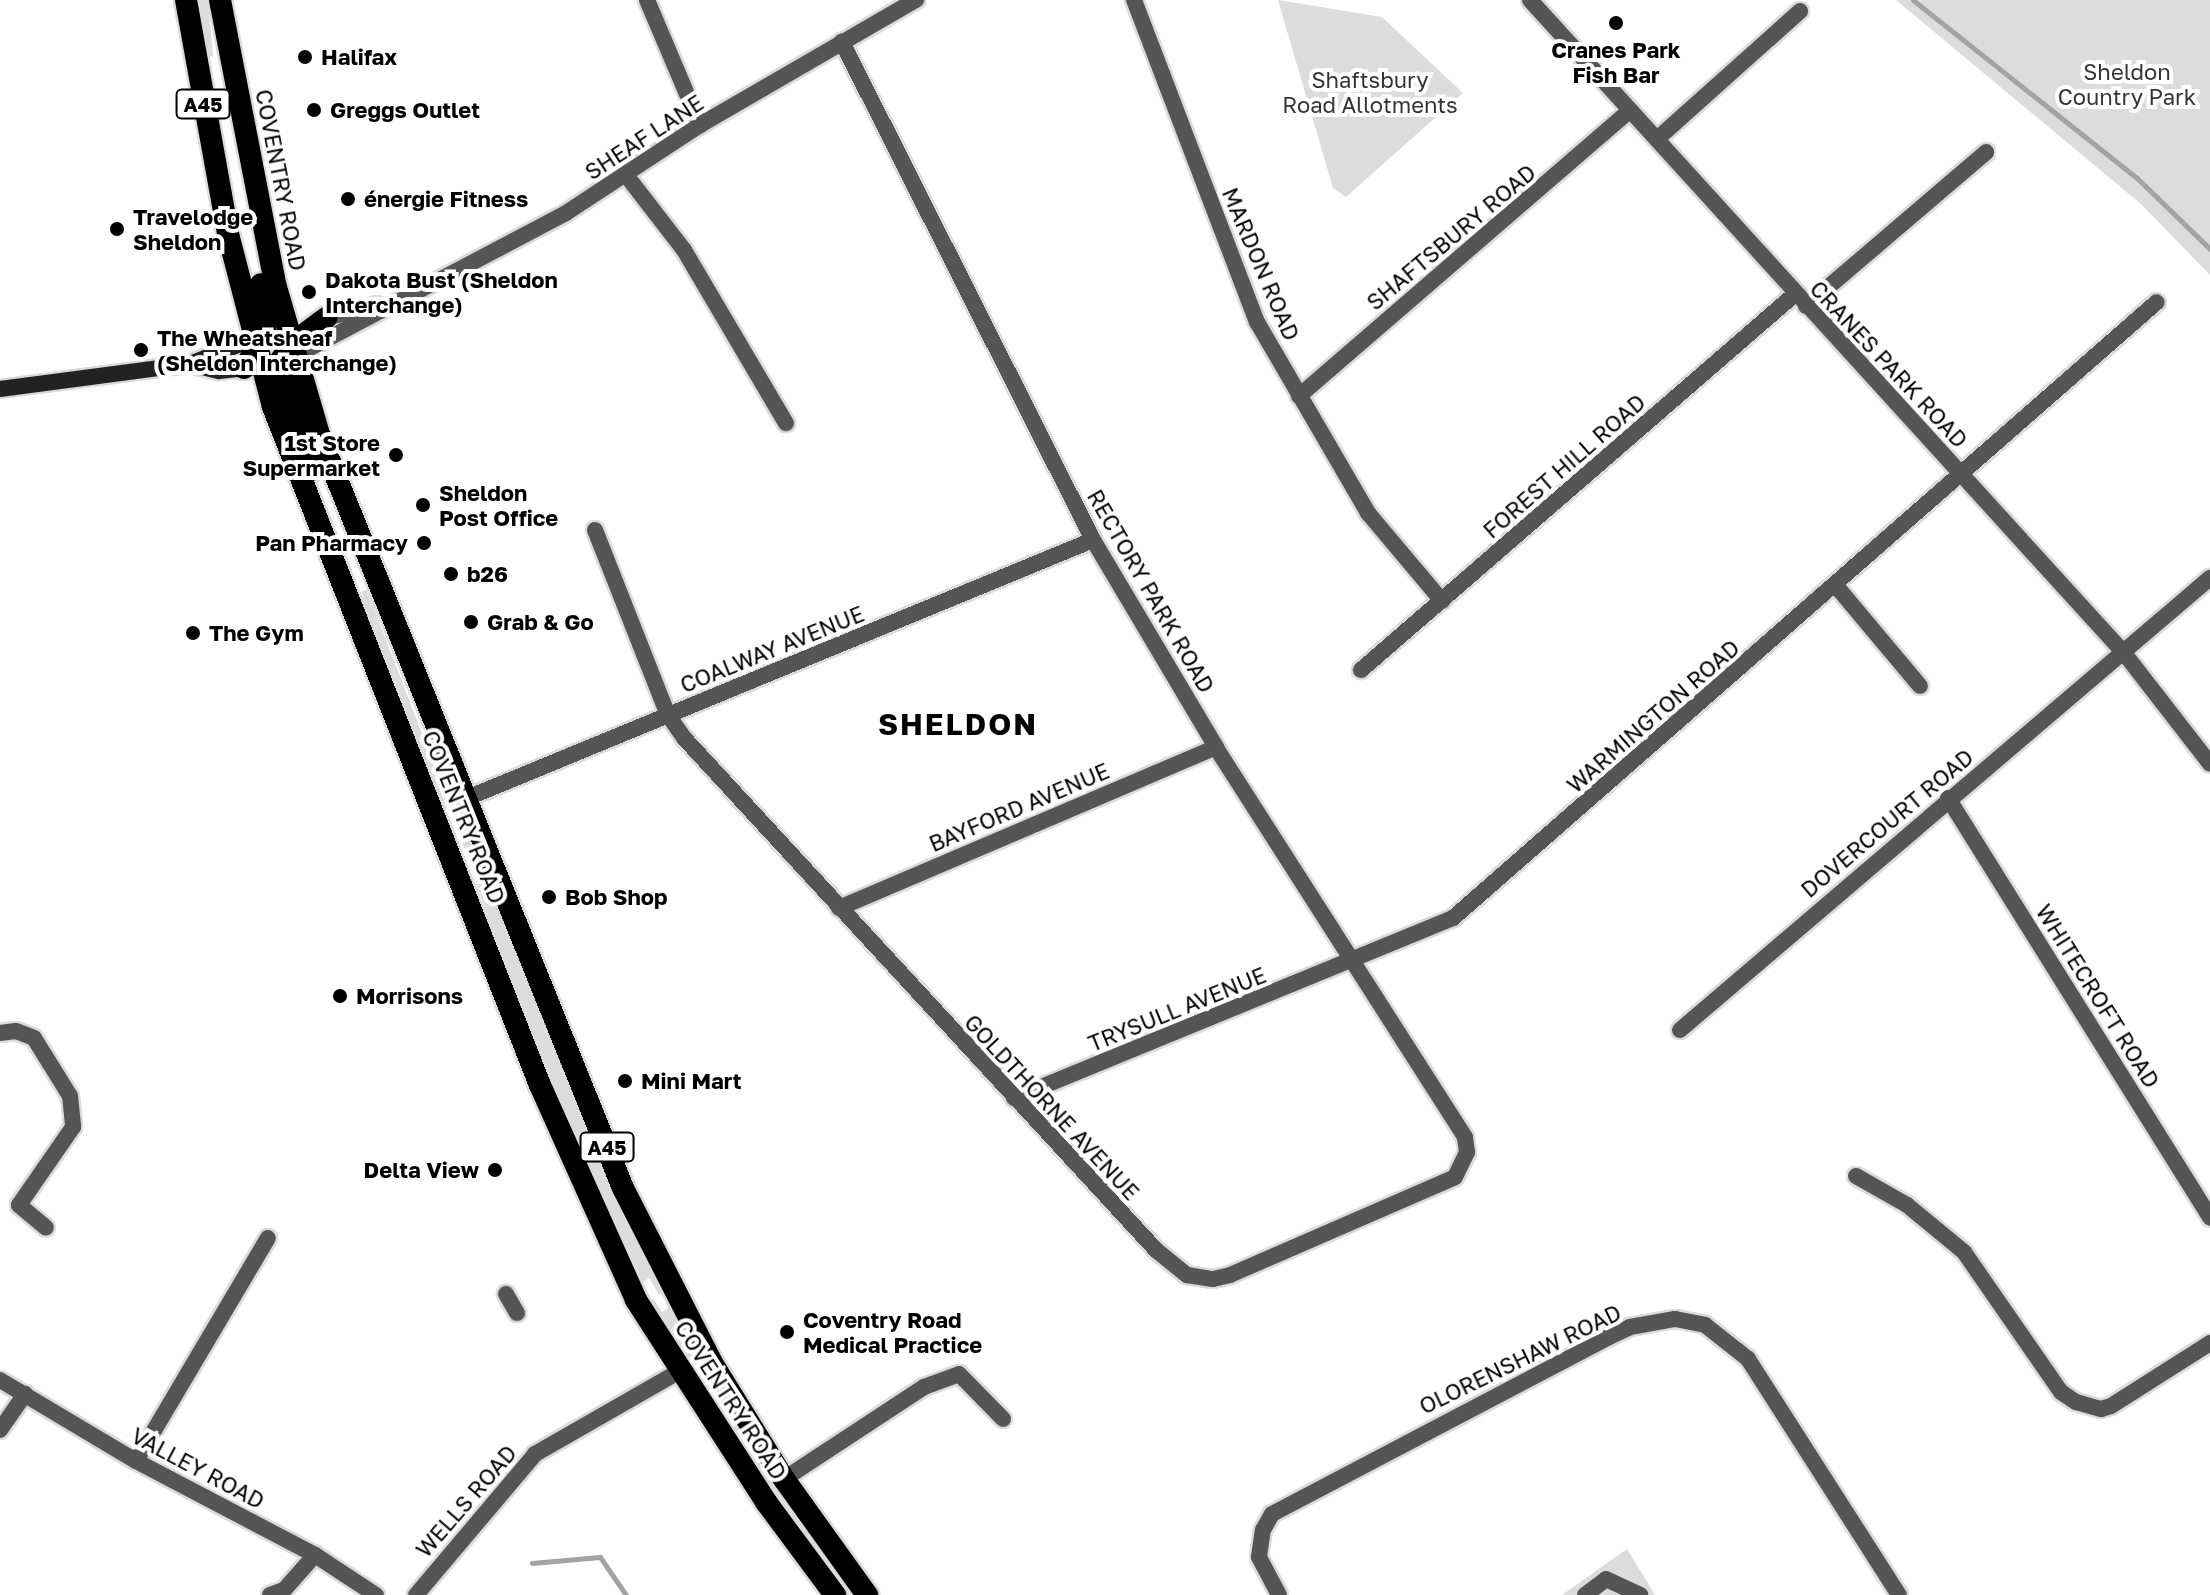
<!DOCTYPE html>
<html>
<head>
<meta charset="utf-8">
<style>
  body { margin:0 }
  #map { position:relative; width:2210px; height:1595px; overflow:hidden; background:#fff; font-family:"Golos Text",sans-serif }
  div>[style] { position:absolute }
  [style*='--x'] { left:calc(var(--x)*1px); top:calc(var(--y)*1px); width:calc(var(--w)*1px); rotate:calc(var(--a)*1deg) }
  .green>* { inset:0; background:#dcdcdc }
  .stream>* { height:5px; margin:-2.5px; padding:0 2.5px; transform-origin:2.5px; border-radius:2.5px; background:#a3a3a3 }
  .roads { filter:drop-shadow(2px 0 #dbdbdb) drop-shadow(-2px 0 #dbdbdb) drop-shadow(0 2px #dbdbdb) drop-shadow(0 -2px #dbdbdb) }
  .minor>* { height:16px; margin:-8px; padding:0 8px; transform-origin:8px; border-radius:8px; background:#555 }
  .tertiary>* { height:16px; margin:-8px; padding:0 8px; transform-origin:8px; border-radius:8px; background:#555 }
  .secondary>* { height:16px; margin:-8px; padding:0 8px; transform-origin:8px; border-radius:8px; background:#222 }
  .trunk>* { height:22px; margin:-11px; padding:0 11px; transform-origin:11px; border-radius:11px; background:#000 }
  .dots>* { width:22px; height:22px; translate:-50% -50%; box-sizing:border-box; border:4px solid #fff; border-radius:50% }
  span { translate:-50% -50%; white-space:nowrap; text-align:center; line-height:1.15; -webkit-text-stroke:8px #fff; paint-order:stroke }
  .shield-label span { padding:2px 6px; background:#fff; border:2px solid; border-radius:6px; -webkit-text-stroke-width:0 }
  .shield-label { font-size:20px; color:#000; font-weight:700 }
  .poi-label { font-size:22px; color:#000; font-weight:700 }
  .left { translate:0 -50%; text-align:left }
  .right { translate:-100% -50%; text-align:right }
  .park-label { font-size:22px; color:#333 }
  .street-label { font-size:22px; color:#000 }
  .district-label { font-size:30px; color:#000; font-weight:700; letter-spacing:2px }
</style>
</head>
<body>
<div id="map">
  <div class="green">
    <div style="clip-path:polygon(195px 0,208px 0,213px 56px,203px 58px)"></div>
    <div style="clip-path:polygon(1278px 0,1382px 17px,1463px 93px,1346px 197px,1333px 188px)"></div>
    <div style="clip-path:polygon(1896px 0,2210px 0,2210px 275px,2141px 204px)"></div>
    <div style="clip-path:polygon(367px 590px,449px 804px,443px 814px,367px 625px,362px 591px)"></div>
    <div style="clip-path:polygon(460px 812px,615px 1194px,664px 1292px,659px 1295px,649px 1278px,640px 1284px,633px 1277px,520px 1009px,463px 844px)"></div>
    <div style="clip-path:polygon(653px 1299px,662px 1312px,670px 1307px,777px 1486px,768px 1492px,648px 1302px)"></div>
    <div style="clip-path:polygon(1627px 1549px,1655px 1595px,1562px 1595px)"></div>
  </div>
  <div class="stream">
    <div style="--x:1913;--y:0;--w:286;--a:38.5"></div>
    <div style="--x:2137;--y:178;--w:102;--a:44.2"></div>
    <div style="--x:532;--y:1563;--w:68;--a:-5"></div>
    <div style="--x:600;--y:1557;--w:46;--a:55.6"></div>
  </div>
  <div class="roads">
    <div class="minor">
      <div style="--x:647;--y:0;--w:136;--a:67"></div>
      <div style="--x:1134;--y:0;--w:345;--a:69.1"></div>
      <div style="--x:1257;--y:322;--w:221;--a:59.8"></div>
      <div style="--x:1368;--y:513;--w:115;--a:49.9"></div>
      <div style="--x:1530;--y:0;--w:883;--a:47.71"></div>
      <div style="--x:2124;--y:653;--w:140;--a:52.2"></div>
      <div style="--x:1657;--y:139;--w:192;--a:-41.8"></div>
      <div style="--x:626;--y:175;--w:95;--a:52.3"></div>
      <div style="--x:684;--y:250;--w:201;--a:59.5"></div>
      <div style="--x:1806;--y:306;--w:237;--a:-40.5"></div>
      <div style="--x:1299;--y:396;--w:437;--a:-40.8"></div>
      <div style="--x:595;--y:530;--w:199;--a:68.5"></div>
      <div style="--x:668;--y:715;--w:29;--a:55"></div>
      <div style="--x:685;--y:739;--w:695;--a:47.33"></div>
      <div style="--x:1156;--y:1250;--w:40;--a:39"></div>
      <div style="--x:1187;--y:1275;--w:26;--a:9"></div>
      <div style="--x:1213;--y:1279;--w:17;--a:-13"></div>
      <div style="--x:1230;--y:1275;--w:245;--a:-23.5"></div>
      <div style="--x:1455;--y:1177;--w:28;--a:-64"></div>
      <div style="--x:1467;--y:1152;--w:15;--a:-98"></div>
      <div style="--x:1465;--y:1137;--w:463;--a:-122.6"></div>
      <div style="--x:1216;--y:747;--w:241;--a:-120.7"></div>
      <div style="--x:1093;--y:540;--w:558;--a:-116.75"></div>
      <div style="--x:1837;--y:587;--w:129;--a:50"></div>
      <div style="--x:1361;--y:670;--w:574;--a:-40.9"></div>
      <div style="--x:467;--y:798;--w:677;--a:-22.4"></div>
      <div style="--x:1948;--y:798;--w:495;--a:58"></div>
      <div style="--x:839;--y:908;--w:410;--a:-23.1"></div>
      <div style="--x:1680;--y:1030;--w:697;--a:-40.46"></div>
      <div style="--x:0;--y:1033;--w:16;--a:-7"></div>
      <div style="--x:16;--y:1031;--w:19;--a:21"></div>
      <div style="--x:34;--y:1038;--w:68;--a:58.2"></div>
      <div style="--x:70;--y:1096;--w:31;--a:84"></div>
      <div style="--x:73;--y:1127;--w:95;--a:124.7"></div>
      <div style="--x:19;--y:1205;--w:35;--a:40"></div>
      <div style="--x:1014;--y:1098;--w:474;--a:-22.3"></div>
      <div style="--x:1453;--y:918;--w:935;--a:-41.19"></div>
      <div style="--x:1856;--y:1176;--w:59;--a:29.6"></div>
      <div style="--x:1907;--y:1205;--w:74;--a:39.5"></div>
      <div style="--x:1964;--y:1252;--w:170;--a:55.3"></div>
      <div style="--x:2061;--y:1392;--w:18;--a:34"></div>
      <div style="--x:2076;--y:1402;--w:26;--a:16"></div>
      <div style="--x:2101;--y:1409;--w:10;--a:-17"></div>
      <div style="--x:2111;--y:1406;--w:117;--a:-32.5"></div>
      <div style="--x:506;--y:1294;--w:22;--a:60"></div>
      <div style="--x:0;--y:1380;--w:158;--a:30.8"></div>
      <div style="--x:136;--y:1461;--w:202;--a:27.7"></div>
      <div style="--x:315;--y:1555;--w:73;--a:33.3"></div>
      <div style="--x:0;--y:1430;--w:44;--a:-55.2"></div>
      <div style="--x:136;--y:1461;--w:259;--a:-59.4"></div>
      <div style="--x:784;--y:1479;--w:168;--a:-33.3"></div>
      <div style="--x:924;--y:1387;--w:37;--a:-20"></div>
      <div style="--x:959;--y:1374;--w:63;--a:45.6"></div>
      <div style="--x:270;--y:1595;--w:15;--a:-20"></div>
      <div style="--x:284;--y:1590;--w:47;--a:-48.5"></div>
      <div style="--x:416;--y:1595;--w:185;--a:-49.8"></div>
      <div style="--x:535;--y:1454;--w:167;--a:-29.8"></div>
      <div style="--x:1279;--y:1595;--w:43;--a:-117.8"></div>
      <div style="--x:1259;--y:1557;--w:27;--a:-82"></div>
      <div style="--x:1263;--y:1530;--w:18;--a:-61"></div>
      <div style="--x:1272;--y:1514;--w:381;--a:-27.7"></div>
      <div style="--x:1609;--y:1337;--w:23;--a:-25"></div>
      <div style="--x:1630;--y:1327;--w:46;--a:-10.1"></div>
      <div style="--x:1675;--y:1319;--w:31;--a:11"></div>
      <div style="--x:1705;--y:1325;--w:55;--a:38.3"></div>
      <div style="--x:1748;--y:1359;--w:280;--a:57.4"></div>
      <div style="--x:1585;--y:1595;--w:26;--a:-37"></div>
      <div style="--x:1606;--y:1579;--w:38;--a:25"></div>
    </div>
    <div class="tertiary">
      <div style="--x:318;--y:320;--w:61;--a:-14.3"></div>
      <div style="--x:295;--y:356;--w:306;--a:-27.8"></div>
      <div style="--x:566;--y:213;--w:160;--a:-33.3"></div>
      <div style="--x:700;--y:125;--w:250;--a:-30.1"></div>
    </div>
    <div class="secondary">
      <div style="--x:190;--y:364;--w:30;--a:14"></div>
      <div style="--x:219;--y:371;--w:37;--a:-6"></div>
      <div style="--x:0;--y:389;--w:192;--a:-7.5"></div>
      <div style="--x:190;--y:364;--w:79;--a:-21.7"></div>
    </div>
    <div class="trunk">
      <div style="--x:186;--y:0;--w:238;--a:79.8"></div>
      <div style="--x:228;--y:234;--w:179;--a:75.4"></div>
      <div style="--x:273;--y:407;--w:729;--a:68.51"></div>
      <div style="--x:540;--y:1085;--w:235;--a:65.9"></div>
      <div style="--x:636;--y:1300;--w:240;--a:57.2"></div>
      <div style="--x:766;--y:1502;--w:116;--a:53.4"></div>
      <div style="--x:220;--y:0;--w:292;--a:79"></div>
      <div style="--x:276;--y:287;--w:156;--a:73.7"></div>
      <div style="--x:320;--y:437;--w:810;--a:68.03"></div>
      <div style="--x:623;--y:1188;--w:196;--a:63"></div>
      <div style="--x:712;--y:1363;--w:137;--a:58.2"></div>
      <div style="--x:784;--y:1479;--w:143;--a:54.4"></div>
      <div style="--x:244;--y:368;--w:40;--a:-57.1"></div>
      <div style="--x:266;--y:334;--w:50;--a:-95.7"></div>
      <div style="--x:311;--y:470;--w:93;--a:-108.2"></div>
      <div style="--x:282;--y:382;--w:22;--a:-93"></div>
      <div style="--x:281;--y:360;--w:19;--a:-58"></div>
      <div style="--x:291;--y:344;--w:44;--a:-36.6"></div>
    </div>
  </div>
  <div class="dots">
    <div style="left:1616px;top:23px;background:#000"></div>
    <div style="left:305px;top:57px;background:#000"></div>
    <div style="left:314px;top:110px;background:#000"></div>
    <div style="left:348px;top:199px;background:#000"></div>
    <div style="left:117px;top:229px;background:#000"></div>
    <div style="left:309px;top:292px;background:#000"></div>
    <div style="left:141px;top:350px;background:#000"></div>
    <div style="left:396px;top:455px;background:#000"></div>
    <div style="left:423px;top:505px;background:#000"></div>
    <div style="left:424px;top:543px;background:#000"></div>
    <div style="left:451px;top:574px;background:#000"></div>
    <div style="left:471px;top:622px;background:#000"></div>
    <div style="left:193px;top:633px;background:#000"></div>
    <div style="left:549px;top:897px;background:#000"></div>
    <div style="left:340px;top:996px;background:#000"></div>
    <div style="left:625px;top:1081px;background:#000"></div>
    <div style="left:495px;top:1170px;background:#000"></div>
    <div style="left:787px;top:1332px;background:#000"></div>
  </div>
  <div class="shield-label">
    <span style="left:203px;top:104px">A45</span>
    <span style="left:607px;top:1147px">A45</span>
  </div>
  <div class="poi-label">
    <span style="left:1616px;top:62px">Cranes Park<br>Fish Bar</span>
    <span class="left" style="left:321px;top:57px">Halifax</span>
    <span class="left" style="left:330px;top:110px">Greggs Outlet</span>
    <span class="left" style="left:364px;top:199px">énergie Fitness</span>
    <span class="left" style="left:133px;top:229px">Travelodge<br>Sheldon</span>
    <span class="left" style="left:325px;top:292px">Dakota Bust (Sheldon<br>Interchange)</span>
    <span class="left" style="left:157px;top:350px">The Wheatsheaf<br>(Sheldon Interchange)</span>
    <span class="right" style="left:380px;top:455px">1st Store<br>Supermarket</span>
    <span class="left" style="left:439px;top:505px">Sheldon<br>Post Office</span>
    <span class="right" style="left:408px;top:543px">Pan Pharmacy</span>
    <span class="left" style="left:467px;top:574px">b26</span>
    <span class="left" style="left:487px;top:622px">Grab &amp; Go</span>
    <span class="left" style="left:209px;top:633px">The Gym</span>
    <span class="left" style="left:565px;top:897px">Bob Shop</span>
    <span class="left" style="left:356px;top:996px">Morrisons</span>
    <span class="left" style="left:641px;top:1081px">Mini Mart</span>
    <span class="right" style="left:479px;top:1170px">Delta View</span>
    <span class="left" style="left:803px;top:1332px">Coventry Road<br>Medical Practice</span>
  </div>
  <div class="park-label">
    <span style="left:2127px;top:84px">Sheldon<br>Country Park</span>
    <span style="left:1370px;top:92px">Shaftsbury<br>Road Allotments</span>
  </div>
  <div class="street-label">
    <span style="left:644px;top:137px;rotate:-33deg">SHEAF LANE</span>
    <span style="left:281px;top:180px;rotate:79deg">COVENTRY ROAD</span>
    <span style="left:1451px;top:237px;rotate:-40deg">SHAFTSBURY ROAD</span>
    <span style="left:1261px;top:264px;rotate:67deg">MARDON ROAD</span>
    <span style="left:1889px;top:364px;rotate:47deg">CRANES PARK ROAD</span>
    <span style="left:1564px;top:466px;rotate:-41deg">FOREST HILL ROAD</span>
    <span style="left:1151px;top:591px;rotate:60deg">RECTORY PARK ROAD</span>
    <span style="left:772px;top:649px;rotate:-22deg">COALWAY AVENUE</span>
    <span style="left:1653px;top:716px;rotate:-41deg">WARMINGTON ROAD</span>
    <span style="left:1019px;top:807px;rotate:-23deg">BAYFORD AVENUE</span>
    <span style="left:464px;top:817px;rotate:68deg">COVENTRY ROAD</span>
    <span style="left:1887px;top:823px;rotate:-40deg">DOVERCOURT ROAD</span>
    <span style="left:2098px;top:996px;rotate:58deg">WHITECROFT ROAD</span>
    <span style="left:1177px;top:1009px;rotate:-22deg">TRYSULL AVENUE</span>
    <span style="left:1052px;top:1107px;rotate:47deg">GOLDTHORNE AVENUE</span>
    <span style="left:1520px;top:1359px;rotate:-26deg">OLORENSHAW ROAD</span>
    <span style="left:731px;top:1400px;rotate:57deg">COVENTRY ROAD</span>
    <span style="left:198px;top:1468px;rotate:28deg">VALLEY ROAD</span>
    <span style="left:466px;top:1501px;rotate:-49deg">WELLS ROAD</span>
  </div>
  <div class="district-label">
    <span style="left:958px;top:724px">SHELDON</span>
  </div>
</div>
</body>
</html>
